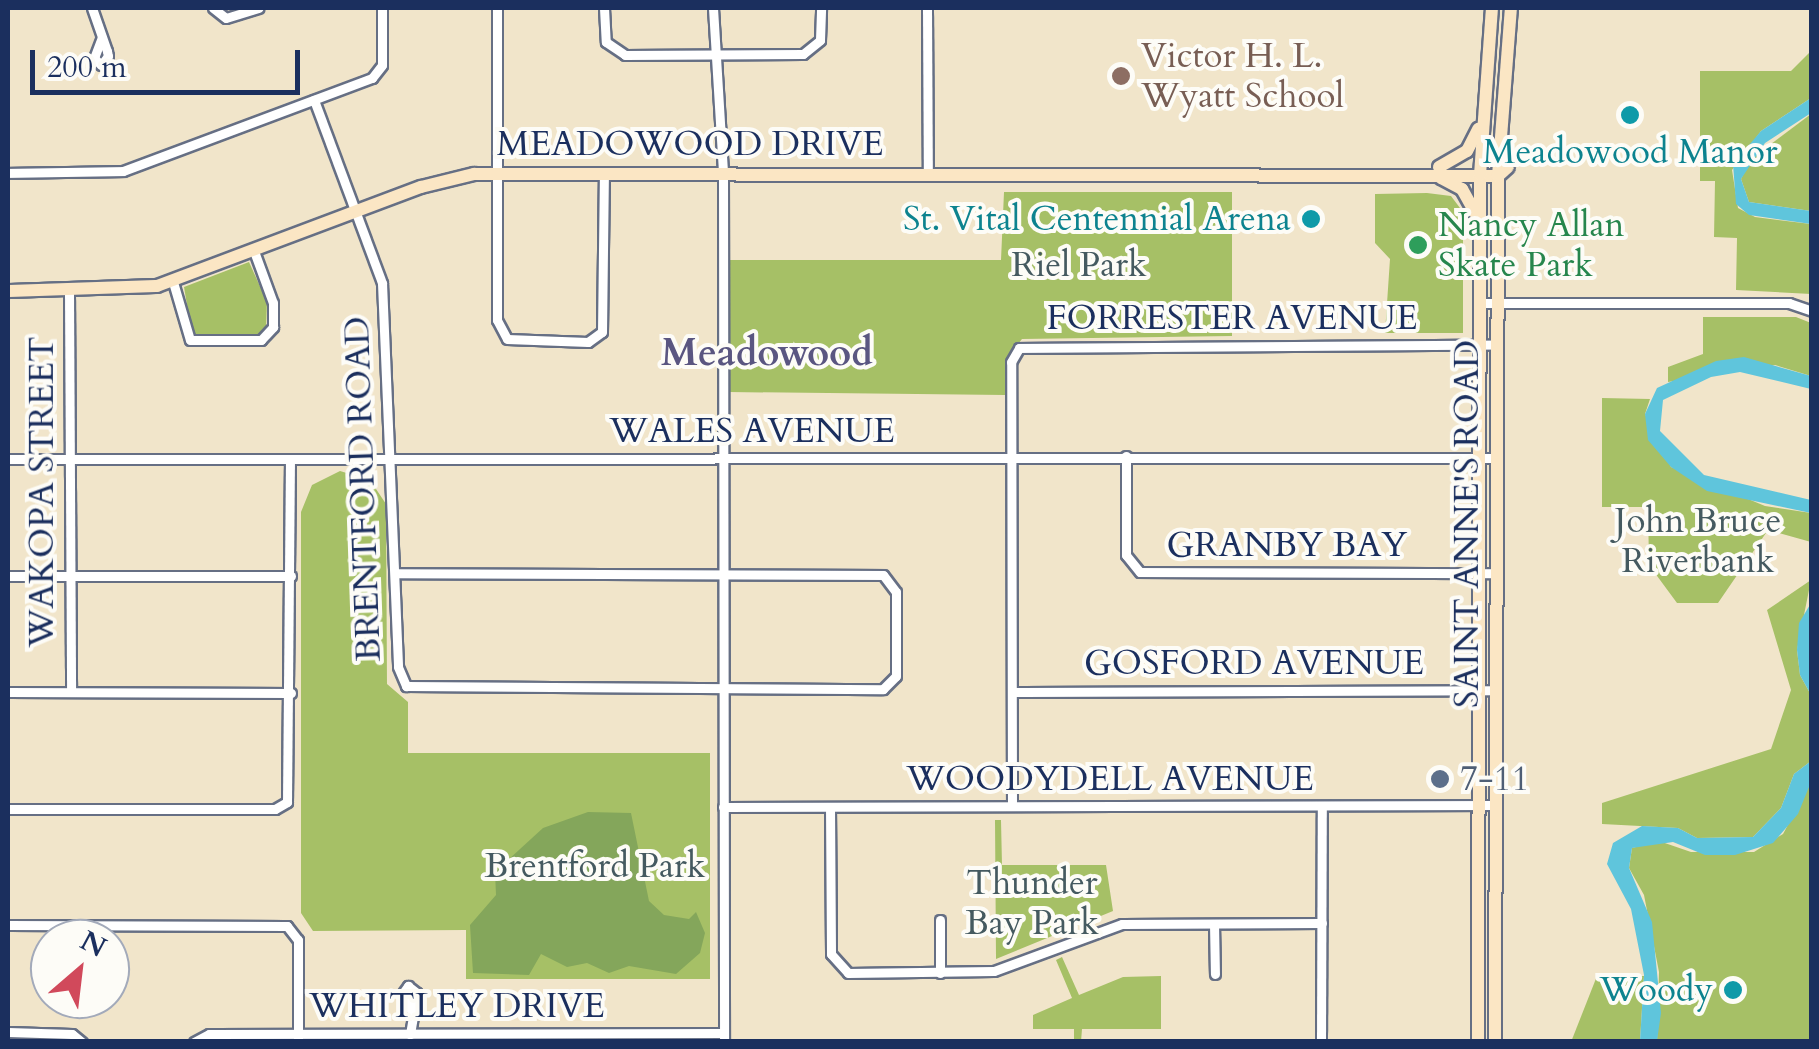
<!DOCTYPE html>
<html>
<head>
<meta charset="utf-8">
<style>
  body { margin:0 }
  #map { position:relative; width:1819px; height:1049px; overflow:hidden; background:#f1e5ca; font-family:Cardo,serif }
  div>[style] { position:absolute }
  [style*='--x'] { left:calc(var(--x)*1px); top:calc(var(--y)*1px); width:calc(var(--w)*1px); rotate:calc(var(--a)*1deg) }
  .green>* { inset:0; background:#a6c066 }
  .forest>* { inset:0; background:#84a65b }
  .water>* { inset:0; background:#5fc5dc }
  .roads { filter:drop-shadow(2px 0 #666f84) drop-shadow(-2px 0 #666f84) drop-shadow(0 2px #666f84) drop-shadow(0 -2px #666f84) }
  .street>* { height:9px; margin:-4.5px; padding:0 4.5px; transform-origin:4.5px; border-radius:4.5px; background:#fff }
  .secondary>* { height:12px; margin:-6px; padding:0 6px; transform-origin:6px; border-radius:6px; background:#fbe6c4 }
  .dots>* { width:28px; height:28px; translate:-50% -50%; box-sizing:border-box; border:5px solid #fdfcf7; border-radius:50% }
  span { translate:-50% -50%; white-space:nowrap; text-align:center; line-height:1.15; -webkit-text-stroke:8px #fdfcf7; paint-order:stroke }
  .education-label { font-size:35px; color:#785e54 }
  .left { translate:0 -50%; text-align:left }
  .street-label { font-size:35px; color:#1b2f5e }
  .culture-label { font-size:35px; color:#0d838f }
  .right { translate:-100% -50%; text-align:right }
  .leisure-label { font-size:35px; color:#27864d }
  .park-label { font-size:35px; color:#455a60 }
  .service-label { font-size:35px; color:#4e5e75 }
  .neighbourhood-label { font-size:38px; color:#5a5681; font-weight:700 }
  .frame { position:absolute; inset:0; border:10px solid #1b2f5e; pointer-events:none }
  .north { position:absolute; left:30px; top:919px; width:100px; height:100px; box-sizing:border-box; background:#fdfcf7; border:2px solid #a3aaba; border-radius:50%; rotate:28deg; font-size:28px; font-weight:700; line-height:40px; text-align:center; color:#1b2f5e }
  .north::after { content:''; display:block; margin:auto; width:35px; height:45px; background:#d1495b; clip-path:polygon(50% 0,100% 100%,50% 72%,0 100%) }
  .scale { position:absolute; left:30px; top:50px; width:270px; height:45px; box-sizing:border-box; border:5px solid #1b2f5e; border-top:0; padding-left:12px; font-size:30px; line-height:35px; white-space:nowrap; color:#1b2f5e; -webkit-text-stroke:8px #fdfcf7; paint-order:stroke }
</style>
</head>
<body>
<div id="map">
  <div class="green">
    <div style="clip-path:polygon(1811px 51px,1811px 98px,1761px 131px,1732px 170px,1738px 208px,1755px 217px,1811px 224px,1811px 294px,1736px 290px,1737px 238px,1714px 237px,1715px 181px,1700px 181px,1700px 71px,1791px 71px)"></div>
    <div style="clip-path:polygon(1811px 114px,1811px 211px,1749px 202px,1741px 179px,1751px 159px)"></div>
    <div style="clip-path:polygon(1004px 192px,1232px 192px,1232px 336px,1022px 339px,1007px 358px,1005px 395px,729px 392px,730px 260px,1001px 260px)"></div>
    <div style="clip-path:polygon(1427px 193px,1451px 196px,1463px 212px,1463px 333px,1385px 333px,1390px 259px,1375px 243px,1375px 194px)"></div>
    <div style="clip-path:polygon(249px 262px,267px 302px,266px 329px,256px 337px,192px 335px,184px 287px)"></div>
    <div style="clip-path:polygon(1703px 317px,1796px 317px,1811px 323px,1811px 376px,1775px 365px,1668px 382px,1668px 367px,1703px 354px)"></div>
    <div style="clip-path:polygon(1602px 398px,1650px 399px,1645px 414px,1671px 467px,1765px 506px,1811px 513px,1811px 542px,1768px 530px,1718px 603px,1677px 603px,1649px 565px,1648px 507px,1602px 507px)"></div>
    <div style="clip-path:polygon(340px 471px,370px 480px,386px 504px,387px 684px,408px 702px,408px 753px,710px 753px,710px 979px,466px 979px,466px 930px,313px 931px,301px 913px,301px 512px,312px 485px)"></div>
    <div style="clip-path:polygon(1811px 580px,1797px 650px,1800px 675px,1811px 695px,1811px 761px,1794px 774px,1781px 808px,1753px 837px,1697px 838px,1678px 828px,1602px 824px,1602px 803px,1771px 749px,1791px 690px,1767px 610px)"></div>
    <div style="clip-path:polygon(1811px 782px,1811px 1041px,1657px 1041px,1659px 972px,1644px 895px,1629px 868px,1632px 848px,1659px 841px,1691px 852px,1754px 852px,1783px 834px)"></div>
    <div style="clip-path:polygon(995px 820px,1001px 820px,1002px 865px,1106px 865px,1113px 911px,996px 959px)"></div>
    <div style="clip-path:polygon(1062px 957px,1079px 995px,1123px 977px,1161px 976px,1161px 1029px,1082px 1029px,1081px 1042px,1074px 1041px,1074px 1029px,1033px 1029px,1033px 1015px,1072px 998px,1056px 960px)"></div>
    <div style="clip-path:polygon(1597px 976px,1644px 976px,1640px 1041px,1571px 1042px)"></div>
  </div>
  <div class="forest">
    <div style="clip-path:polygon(588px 812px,631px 813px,649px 901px,664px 915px,689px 919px,696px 912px,705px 933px,700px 953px,676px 974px,629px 966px,609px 973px,587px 963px,567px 967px,541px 954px,529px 975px,473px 973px,470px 925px,496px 895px,495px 872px,543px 828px)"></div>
  </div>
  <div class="water">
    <div style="clip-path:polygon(1811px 98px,1811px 113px,1765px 143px,1741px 179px,1749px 202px,1811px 211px,1811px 224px,1749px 215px,1736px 204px,1733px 164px,1761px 131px)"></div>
    <div style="clip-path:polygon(1744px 357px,1811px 376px,1811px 389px,1740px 372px,1711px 377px,1663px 400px,1660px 431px,1704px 475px,1811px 500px,1811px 513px,1707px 491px,1671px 467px,1648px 440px,1645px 414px,1657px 388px,1716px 361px)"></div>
    <div style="clip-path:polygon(1811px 603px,1811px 695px,1800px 675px,1797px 650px,1799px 623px)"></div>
    <div style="clip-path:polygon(1811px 761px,1811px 782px,1798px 814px,1773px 843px,1735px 855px,1705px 855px,1673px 842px,1632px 848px,1629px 868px,1652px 922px,1661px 1013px,1657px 1041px,1640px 1041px,1644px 975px,1631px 909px,1607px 864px,1613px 843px,1642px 826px,1678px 828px,1697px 838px,1753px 837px,1781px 808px,1794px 774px)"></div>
  </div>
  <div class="roads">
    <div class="street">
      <div style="--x:92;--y:8;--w:46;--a:70.8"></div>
      <div style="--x:107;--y:51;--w:5;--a:79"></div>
      <div style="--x:108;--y:56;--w:11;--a:128"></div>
      <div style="--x:101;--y:65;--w:10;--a:-135"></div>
      <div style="--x:94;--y:58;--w:22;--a:-69"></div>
      <div style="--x:213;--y:8;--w:16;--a:38"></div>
      <div style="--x:226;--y:18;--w:34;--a:-17"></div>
      <div style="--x:497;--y:8;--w:312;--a:90"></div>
      <div style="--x:497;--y:320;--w:21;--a:62"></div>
      <div style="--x:507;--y:339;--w:81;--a:2.1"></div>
      <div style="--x:588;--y:342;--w:17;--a:-36"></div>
      <div style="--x:602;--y:332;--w:158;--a:-89.3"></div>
      <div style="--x:604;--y:8;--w:34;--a:87"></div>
      <div style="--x:606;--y:42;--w:23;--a:34"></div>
      <div style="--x:625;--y:55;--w:178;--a:-0.3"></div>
      <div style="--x:803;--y:54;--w:22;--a:-39"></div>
      <div style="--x:820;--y:40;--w:32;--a:-88"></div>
      <div style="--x:713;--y:8;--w:165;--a:86.5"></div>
      <div style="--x:723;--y:173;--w:869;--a:89.93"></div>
      <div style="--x:927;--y:8;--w:166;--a:89.7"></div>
      <div style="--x:314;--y:100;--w:195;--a:69.6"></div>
      <div style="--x:382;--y:283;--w:384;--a:87.6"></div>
      <div style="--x:398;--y:667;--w:21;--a:67"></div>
      <div style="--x:406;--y:686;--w:477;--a:0.4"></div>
      <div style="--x:883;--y:689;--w:18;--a:-45"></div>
      <div style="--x:896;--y:676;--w:84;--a:-90"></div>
      <div style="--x:896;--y:592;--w:21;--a:-127"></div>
      <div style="--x:883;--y:575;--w:486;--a:-179.8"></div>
      <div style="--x:8;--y:173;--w:115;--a:-1"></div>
      <div style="--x:123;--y:171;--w:266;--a:-20.5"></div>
      <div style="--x:372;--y:78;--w:16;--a:-52"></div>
      <div style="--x:382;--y:65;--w:57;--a:-90"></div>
      <div style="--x:173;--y:282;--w:60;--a:73.7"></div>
      <div style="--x:190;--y:340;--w:71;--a:0"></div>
      <div style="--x:261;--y:340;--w:18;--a:-47"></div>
      <div style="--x:273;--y:327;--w:24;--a:-90"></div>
      <div style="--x:273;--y:303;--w:55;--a:-110.1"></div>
      <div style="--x:69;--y:292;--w:400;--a:89.7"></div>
      <div style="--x:1479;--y:303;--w:310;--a:0"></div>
      <div style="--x:1789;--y:303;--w:24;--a:19"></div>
      <div style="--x:1126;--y:456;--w:99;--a:90"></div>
      <div style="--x:1126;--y:555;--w:22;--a:51"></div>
      <div style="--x:1140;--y:572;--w:357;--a:0.2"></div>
      <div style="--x:8;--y:459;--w:1489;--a:-0.04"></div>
      <div style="--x:8;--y:576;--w:283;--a:0"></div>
      <div style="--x:8;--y:692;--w:283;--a:0.2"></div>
      <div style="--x:1012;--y:692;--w:484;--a:-0.2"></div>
      <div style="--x:1012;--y:806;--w:444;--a:-90.1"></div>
      <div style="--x:1011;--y:362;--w:16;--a:-60"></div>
      <div style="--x:1019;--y:348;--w:479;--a:-0.4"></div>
      <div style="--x:723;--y:807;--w:773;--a:-0.15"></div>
      <div style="--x:830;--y:807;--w:147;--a:89.6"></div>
      <div style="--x:831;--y:954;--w:25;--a:48"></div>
      <div style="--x:848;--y:973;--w:146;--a:-0.8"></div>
      <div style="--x:994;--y:971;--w:136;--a:-20.2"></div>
      <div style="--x:1122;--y:924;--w:200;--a:-0.3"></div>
      <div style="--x:8;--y:809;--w:267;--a:0"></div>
      <div style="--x:275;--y:809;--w:14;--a:-30"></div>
      <div style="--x:287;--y:802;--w:343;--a:-89.5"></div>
      <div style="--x:1214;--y:924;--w:50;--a:88.9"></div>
      <div style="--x:8;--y:925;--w:279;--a:0.2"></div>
      <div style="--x:287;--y:926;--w:18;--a:52"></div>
      <div style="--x:298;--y:940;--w:102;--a:90"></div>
      <div style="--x:940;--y:973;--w:53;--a:-90"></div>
      <div style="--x:410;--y:1009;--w:17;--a:-114"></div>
      <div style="--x:403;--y:993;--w:9;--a:-54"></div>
      <div style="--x:408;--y:986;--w:11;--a:38"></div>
      <div style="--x:417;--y:993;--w:42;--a:99.7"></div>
      <div style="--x:8;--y:1032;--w:64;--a:1.8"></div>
      <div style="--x:72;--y:1034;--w:13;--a:39"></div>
      <div style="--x:194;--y:1042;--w:17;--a:-28"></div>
      <div style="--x:209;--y:1034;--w:515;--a:-0.11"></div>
      <div style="--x:1321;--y:1042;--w:236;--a:-89.8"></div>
    </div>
    <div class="secondary">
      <div style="--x:1439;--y:167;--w:32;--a:-30"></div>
      <div style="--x:1467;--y:151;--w:25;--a:-63"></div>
      <div style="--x:1441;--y:178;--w:24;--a:28"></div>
      <div style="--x:1462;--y:189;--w:31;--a:61"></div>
      <div style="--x:8;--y:291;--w:149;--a:-1.9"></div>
      <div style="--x:157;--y:286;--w:282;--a:-20.6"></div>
      <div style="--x:421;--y:187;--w:55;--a:-13.8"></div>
      <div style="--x:474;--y:174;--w:1024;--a:0.11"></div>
      <div style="--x:1498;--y:176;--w:13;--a:-42"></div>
      <div style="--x:1478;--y:1042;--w:867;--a:-89.87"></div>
      <div style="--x:1480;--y:175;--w:167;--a:-85.9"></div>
      <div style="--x:1495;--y:1042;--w:866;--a:-89.8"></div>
      <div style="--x:1498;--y:176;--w:169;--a:-85.6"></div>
    </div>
  </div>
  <div class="dots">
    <div style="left:1121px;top:76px;background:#8d6e63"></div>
    <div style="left:1630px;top:115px;background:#0f9aa8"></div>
    <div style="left:1311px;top:219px;background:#0f9aa8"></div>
    <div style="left:1418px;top:245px;background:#2e9e5b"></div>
    <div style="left:1440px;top:779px;background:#5c6f8a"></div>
    <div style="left:1733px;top:990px;background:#0f9aa8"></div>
  </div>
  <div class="education-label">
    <span class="left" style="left:1141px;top:76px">Victor H. L.<br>Wyatt School</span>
  </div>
  <div class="street-label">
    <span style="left:690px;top:144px">MEADOWOOD DRIVE</span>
    <span style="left:1232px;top:318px">FORRESTER AVENUE</span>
    <span style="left:752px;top:431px">WALES AVENUE</span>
    <span style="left:363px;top:489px;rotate:-92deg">BRENTFORD ROAD</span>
    <span style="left:42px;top:492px;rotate:-90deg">WAKOPA STREET</span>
    <span style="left:1467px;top:524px;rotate:-90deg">SAINT ANNE'S ROAD</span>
    <span style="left:1287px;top:545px">GRANBY BAY</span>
    <span style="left:1254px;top:663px">GOSFORD AVENUE</span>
    <span style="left:1110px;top:779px">WOODYDELL AVENUE</span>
    <span style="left:457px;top:1006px">WHITLEY DRIVE</span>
  </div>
  <div class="culture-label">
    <span style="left:1630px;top:152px">Meadowood Manor</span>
    <span class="right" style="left:1291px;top:219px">St. Vital Centennial Arena</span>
    <span class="right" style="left:1713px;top:990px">Woody</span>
  </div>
  <div class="leisure-label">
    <span class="left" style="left:1438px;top:245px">Nancy Allan<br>Skate Park</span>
  </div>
  <div class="park-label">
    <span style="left:1079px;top:265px">Riel Park</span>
    <span style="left:1698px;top:541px">John Bruce<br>Riverbank</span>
    <span style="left:595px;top:866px">Brentford Park</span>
    <span style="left:1032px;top:903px">Thunder<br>Bay Park</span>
  </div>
  <div class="service-label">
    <span class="left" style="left:1460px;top:779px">7-11</span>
  </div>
  <div class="neighbourhood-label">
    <span style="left:767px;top:354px">Meadowood</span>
  </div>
  <div class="frame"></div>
  <div class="north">N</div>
  <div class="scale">200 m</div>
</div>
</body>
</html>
